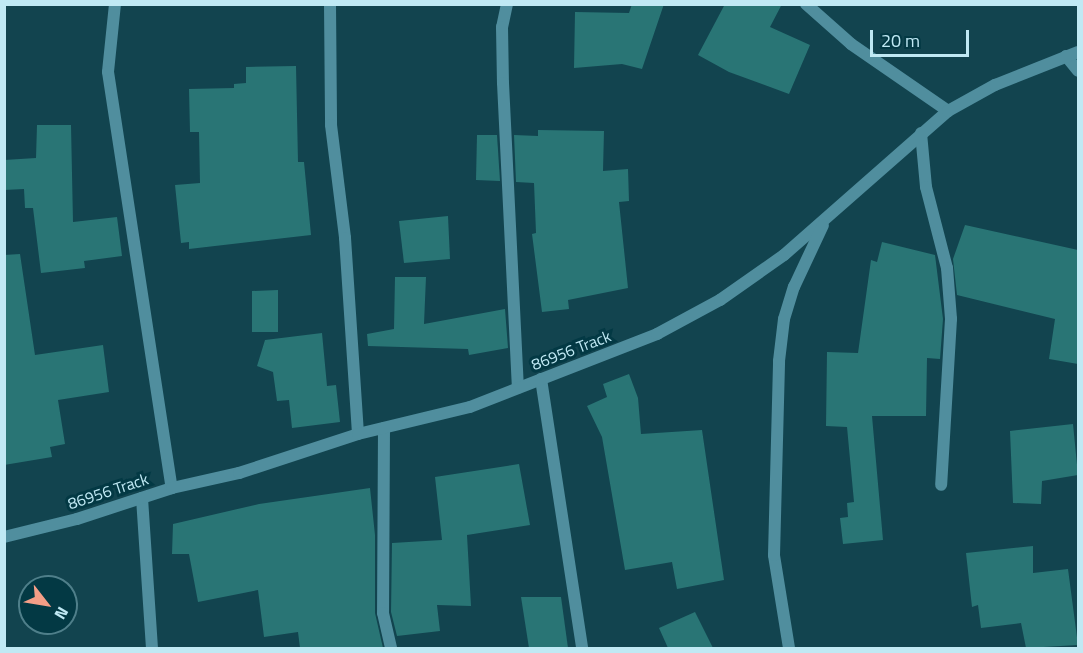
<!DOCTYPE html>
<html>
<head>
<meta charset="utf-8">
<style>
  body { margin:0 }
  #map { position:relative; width:1083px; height:653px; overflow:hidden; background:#12444f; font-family:"Titillium Web",sans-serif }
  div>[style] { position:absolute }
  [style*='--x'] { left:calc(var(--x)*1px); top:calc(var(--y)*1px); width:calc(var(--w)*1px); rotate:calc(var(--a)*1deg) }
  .building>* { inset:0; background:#297575 }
  .street>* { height:12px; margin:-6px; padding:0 6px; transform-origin:6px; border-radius:6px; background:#508e9e }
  span { translate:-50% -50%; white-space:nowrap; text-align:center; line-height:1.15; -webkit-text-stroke:6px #033944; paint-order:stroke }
  .street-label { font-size:16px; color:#c0e9f4 }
  .frame { position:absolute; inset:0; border:6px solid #c0e9f4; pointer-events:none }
  .north { position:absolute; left:18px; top:575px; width:60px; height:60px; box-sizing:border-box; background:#033944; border:2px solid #4f7f8a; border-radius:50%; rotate:121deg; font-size:16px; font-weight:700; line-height:24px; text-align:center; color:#c0e9f4 }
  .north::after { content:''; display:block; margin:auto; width:21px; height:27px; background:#f49e87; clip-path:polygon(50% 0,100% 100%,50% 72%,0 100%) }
  .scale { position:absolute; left:870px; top:30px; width:99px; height:27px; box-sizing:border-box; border:3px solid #c0e9f4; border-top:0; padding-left:8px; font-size:18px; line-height:21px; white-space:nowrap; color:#c0e9f4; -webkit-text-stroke:4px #033944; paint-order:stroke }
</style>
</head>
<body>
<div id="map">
  <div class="building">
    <div style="clip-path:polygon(632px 4px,664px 4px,642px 69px,622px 64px,574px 68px,575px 12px,629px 13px)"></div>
    <div style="clip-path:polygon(725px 4px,782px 4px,770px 27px,810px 45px,789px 94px,729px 72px,698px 55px)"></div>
    <div style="clip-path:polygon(296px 66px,298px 162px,304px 162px,311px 235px,189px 249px,189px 242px,181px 243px,175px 185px,200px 183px,199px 132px,190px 132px,189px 89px,234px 88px,234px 84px,246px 83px,246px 67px)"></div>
    <div style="clip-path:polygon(37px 125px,71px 125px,73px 222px,117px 217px,122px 256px,84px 261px,85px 268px,41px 273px,33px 208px,25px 208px,24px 189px,4px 190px,4px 160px,36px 158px)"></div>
    <div style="clip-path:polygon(538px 130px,604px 131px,603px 171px,628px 169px,629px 201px,619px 202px,628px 288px,568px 300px,569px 309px,542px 312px,532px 234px,536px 233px,534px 183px,516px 182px,514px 135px,538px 136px)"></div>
    <div style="clip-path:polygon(477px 135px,497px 135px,500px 181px,476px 180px)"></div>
    <div style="clip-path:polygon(448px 216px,450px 259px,404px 263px,399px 221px)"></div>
    <div style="clip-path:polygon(965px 225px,1078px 250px,1078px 364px,1049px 359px,1055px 319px,957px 295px,953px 259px)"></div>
    <div style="clip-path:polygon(882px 242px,935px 255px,943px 319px,940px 359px,927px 358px,926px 416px,872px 416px,883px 540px,843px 544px,840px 518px,848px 517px,847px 503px,854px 502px,847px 427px,826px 426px,827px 352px,858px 353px,871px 260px,877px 262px)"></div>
    <div style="clip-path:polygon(20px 254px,35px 355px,103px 345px,109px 392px,58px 400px,65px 444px,50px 447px,52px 457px,4px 465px,4px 255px)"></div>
    <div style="clip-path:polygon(395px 277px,426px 277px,424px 324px,505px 309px,508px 348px,469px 355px,468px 349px,368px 346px,367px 334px,394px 329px)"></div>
    <div style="clip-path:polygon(278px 290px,278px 332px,252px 332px,252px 291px)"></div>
    <div style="clip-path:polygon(322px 333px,327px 386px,336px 385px,340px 422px,292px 428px,289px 400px,277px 401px,273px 372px,257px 366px,265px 340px)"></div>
    <div style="clip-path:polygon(629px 374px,638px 398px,641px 434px,702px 430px,724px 580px,677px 589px,672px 562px,625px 570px,602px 437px,587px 406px,607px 397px,603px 384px)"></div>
    <div style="clip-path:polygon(1073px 424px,1078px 475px,1042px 481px,1041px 504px,1013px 503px,1010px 431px)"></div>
    <div style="clip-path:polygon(519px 464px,530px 525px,467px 535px,471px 606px,437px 605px,440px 631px,397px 636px,391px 612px,392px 543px,442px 540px,435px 477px)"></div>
    <div style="clip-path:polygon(370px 488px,375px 535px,375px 613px,383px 648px,300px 648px,298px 632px,264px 637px,258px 590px,198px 602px,189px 554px,172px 554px,173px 524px,259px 504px)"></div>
    <div style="clip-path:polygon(1033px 546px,1033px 573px,1068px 569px,1078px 645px,1026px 648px,1021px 623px,981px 628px,978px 605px,972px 607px,966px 553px)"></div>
    <div style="clip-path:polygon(521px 597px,561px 597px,568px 648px,529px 648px)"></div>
    <div style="clip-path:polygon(695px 612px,713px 648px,668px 648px,659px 628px)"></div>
  </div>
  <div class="street">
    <div style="--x:115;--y:4;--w:68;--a:95.9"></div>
    <div style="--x:108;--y:72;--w:421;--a:81.3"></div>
    <div style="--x:330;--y:4;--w:121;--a:89.5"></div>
    <div style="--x:331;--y:125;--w:114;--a:82.9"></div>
    <div style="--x:345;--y:238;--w:196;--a:86.2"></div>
    <div style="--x:507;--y:4;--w:24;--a:102"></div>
    <div style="--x:502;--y:27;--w:56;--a:89"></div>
    <div style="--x:503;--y:83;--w:305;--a:87.2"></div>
    <div style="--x:806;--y:4;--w:60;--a:41.6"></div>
    <div style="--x:851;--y:44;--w:118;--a:34.6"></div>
    <div style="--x:1066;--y:56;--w:19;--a:51"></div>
    <div style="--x:921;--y:133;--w:54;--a:84.7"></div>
    <div style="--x:926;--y:187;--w:84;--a:75.5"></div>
    <div style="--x:947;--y:268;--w:51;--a:85.5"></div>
    <div style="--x:951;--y:319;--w:166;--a:93.4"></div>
    <div style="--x:541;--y:379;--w:272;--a:81.3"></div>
    <div style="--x:384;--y:428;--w:185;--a:90.3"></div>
    <div style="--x:383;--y:613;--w:36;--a:77"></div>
    <div style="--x:142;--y:498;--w:150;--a:86.2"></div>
    <div style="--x:4;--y:537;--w:75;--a:-13.9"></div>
    <div style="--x:77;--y:519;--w:100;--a:-18.1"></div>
    <div style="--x:172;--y:488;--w:69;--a:-12.6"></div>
    <div style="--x:239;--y:473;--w:125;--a:-18.1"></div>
    <div style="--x:358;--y:434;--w:115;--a:-13.6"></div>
    <div style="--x:470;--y:407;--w:201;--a:-21.3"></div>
    <div style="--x:657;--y:334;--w:72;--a:-28.4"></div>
    <div style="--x:720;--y:300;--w:78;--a:-35.1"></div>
    <div style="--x:784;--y:255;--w:218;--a:-41.3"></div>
    <div style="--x:948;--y:111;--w:54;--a:-29"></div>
    <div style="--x:995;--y:85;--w:89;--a:-21.7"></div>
    <div style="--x:789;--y:648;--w:94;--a:-99.2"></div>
    <div style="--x:774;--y:555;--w:194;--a:-88.5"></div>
    <div style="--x:779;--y:361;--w:42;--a:-83.2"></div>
    <div style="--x:784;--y:319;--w:34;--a:-73"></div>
    <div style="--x:794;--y:287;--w:68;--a:-64.9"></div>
  </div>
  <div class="street-label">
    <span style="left:571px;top:350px;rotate:-21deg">86956 Track</span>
    <span style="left:108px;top:491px;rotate:-18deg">86956 Track</span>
  </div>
  <div class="frame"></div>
  <div class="north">N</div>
  <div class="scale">20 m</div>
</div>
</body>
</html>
